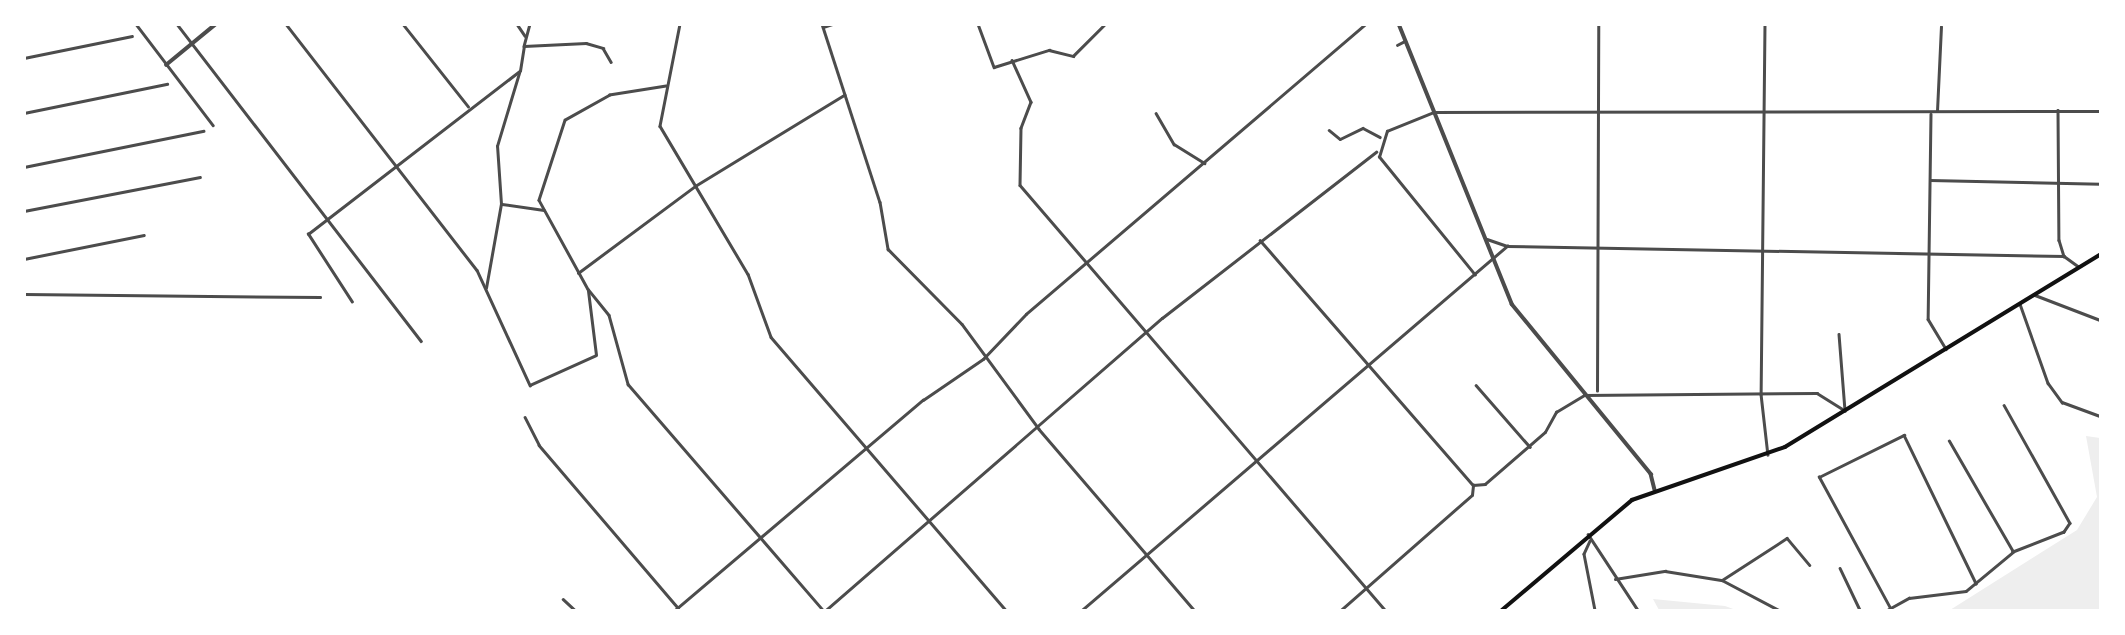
<!DOCTYPE html>
<html>
<head>
<meta charset="utf-8">
<style>
  body { margin:0 }
  #map { position:relative; width:2125px; height:635px; overflow:hidden; background:#fff; font-family:Rubik,sans-serif }
  div>[style] { position:absolute }
  [style*='--x'] { left:calc(var(--x)*1px); top:calc(var(--y)*1px); width:calc(var(--w)*1px); rotate:calc(var(--a)*1deg) }
  .green>* { inset:0; background:#eee }
  .minor>* { height:2.5px; margin:-1.25px; padding:0 1.25px; transform-origin:1.25px; border-radius:1.25px; background:#4c4c4c }
  .tertiary>* { height:3.5px; margin:-1.75px; padding:0 1.75px; transform-origin:1.75px; border-radius:1.75px; background:#4c4c4c }
  .primary>* { height:3.5px; margin:-1.75px; padding:0 1.75px; transform-origin:1.75px; border-radius:1.75px; background:#111 }
  span { translate:-50% -50%; white-space:nowrap; text-align:center; line-height:1.15; -webkit-text-stroke:5px #fff; paint-order:stroke }
  .frame { position:absolute; inset:0; border:26px solid #fff; pointer-events:none }
</style>
</head>
<body>
<div id="map">
  <div class="green">
    <div style="clip-path:polygon(2086px 436px,2100px 438px,2100px 610px,1950px 610px,2077px 530px,2097px 497px)"></div>
    <div style="clip-path:polygon(1653px 599px,1725px 606px,1736px 610px,1659px 610px)"></div>
  </div>
  <div class="minor">
    <div style="--x:136;--y:24;--w:127;--a:52.7"></div>
    <div style="--x:177;--y:24;--w:400;--a:52.4"></div>
    <div style="--x:286;--y:24;--w:311;--a:52.2"></div>
    <div style="--x:477;--y:270;--w:127;--a:65.3"></div>
    <div style="--x:530;--y:385;--w:72;--a:-24.4"></div>
    <div style="--x:596;--y:355;--w:64;--a:-97.1"></div>
    <div style="--x:403;--y:24;--w:105;--a:51.6"></div>
    <div style="--x:517;--y:24;--w:14;--a:56"></div>
    <div style="--x:530;--y:24;--w:23;--a:105"></div>
    <div style="--x:524;--y:46;--w:62;--a:-2.8"></div>
    <div style="--x:586;--y:43;--w:18;--a:16"></div>
    <div style="--x:603;--y:48;--w:16;--a:60"></div>
    <div style="--x:680;--y:24;--w:104;--a:101.1"></div>
    <div style="--x:660;--y:126;--w:172;--a:59.3"></div>
    <div style="--x:748;--y:274;--w:67;--a:69.9"></div>
    <div style="--x:771;--y:337;--w:360;--a:49.3"></div>
    <div style="--x:822;--y:24;--w:187;--a:72"></div>
    <div style="--x:880;--y:202;--w:48;--a:80.3"></div>
    <div style="--x:888;--y:249;--w:105;--a:45.4"></div>
    <div style="--x:962;--y:324;--w:130;--a:53.7"></div>
    <div style="--x:1039;--y:429;--w:238;--a:49.4"></div>
    <div style="--x:978;--y:24;--w:46;--a:69.6"></div>
    <div style="--x:994;--y:67;--w:58;--a:-17.2"></div>
    <div style="--x:1049;--y:50;--w:25;--a:14"></div>
    <div style="--x:1073;--y:56;--w:45;--a:-45"></div>
    <div style="--x:1765;--y:24;--w:370;--a:90.6"></div>
    <div style="--x:1761;--y:394;--w:61;--a:83.5"></div>
    <div style="--x:823;--y:27;--w:10;--a:-17"></div>
    <div style="--x:1397;--y:45;--w:9;--a:-27"></div>
    <div style="--x:24;--y:58;--w:110;--a:-11.5"></div>
    <div style="--x:1012;--y:60;--w:46;--a:65.7"></div>
    <div style="--x:1031;--y:102;--w:28;--a:111"></div>
    <div style="--x:1021;--y:128;--w:57;--a:91"></div>
    <div style="--x:1020;--y:185;--w:560;--a:49.34"></div>
    <div style="--x:666;--y:86;--w:57;--a:170.9"></div>
    <div style="--x:610;--y:95;--w:51;--a:150.9"></div>
    <div style="--x:565;--y:120;--w:84;--a:108"></div>
    <div style="--x:539;--y:200;--w:102;--a:61.2"></div>
    <div style="--x:588;--y:289;--w:33;--a:51"></div>
    <div style="--x:609;--y:315;--w:72;--a:74.6"></div>
    <div style="--x:628;--y:384;--w:298;--a:49.2"></div>
    <div style="--x:2058;--y:110;--w:130;--a:89.6"></div>
    <div style="--x:2059;--y:240;--w:17;--a:73"></div>
    <div style="--x:2064;--y:256;--w:17;--a:36"></div>
    <div style="--x:1937;--y:111;--w:84;--a:-87.3"></div>
    <div style="--x:24;--y:113;--w:146;--a:-11.5"></div>
    <div style="--x:1156;--y:113;--w:36;--a:60"></div>
    <div style="--x:1174;--y:144;--w:36;--a:32"></div>
    <div style="--x:1931;--y:114;--w:205;--a:90.8"></div>
    <div style="--x:1928;--y:319;--w:35;--a:59"></div>
    <div style="--x:1329;--y:130;--w:14;--a:39"></div>
    <div style="--x:1340;--y:139;--w:25;--a:-26"></div>
    <div style="--x:1363;--y:128;--w:19;--a:28"></div>
    <div style="--x:24;--y:167;--w:183;--a:-11.4"></div>
    <div style="--x:1930;--y:180;--w:170;--a:1.3"></div>
    <div style="--x:502;--y:204;--w:42;--a:8.1"></div>
    <div style="--x:24;--y:211;--w:179;--a:-10.9"></div>
    <div style="--x:1487;--y:239;--w:21;--a:19"></div>
    <div style="--x:1260;--y:240;--w:325;--a:49"></div>
    <div style="--x:24;--y:259;--w:122;--a:-11.3"></div>
    <div style="--x:578;--y:273;--w:146;--a:-36.6"></div>
    <div style="--x:695;--y:186;--w:175;--a:-31.4"></div>
    <div style="--x:1475;--y:275;--w:152;--a:-129.1"></div>
    <div style="--x:1379;--y:157;--w:27;--a:-73"></div>
    <div style="--x:1387;--y:131;--w:51;--a:-22"></div>
    <div style="--x:1434;--y:112;--w:666;--a:-0.09"></div>
    <div style="--x:486;--y:288;--w:85;--a:-79.9"></div>
    <div style="--x:501;--y:204;--w:58;--a:-93.9"></div>
    <div style="--x:497;--y:146;--w:76;--a:-73.2"></div>
    <div style="--x:24;--y:294;--w:296;--a:0.6"></div>
    <div style="--x:2035;--y:295;--w:70;--a:21"></div>
    <div style="--x:352;--y:302;--w:81;--a:-122.9"></div>
    <div style="--x:308;--y:234;--w:267;--a:-37.6"></div>
    <div style="--x:520;--y:71;--w:25;--a:-81"></div>
    <div style="--x:2020;--y:304;--w:84;--a:70.5"></div>
    <div style="--x:2048;--y:383;--w:24;--a:54"></div>
    <div style="--x:2062;--y:402;--w:40;--a:20.2"></div>
    <div style="--x:1839;--y:334;--w:77;--a:85.5"></div>
    <div style="--x:1476;--y:385;--w:82;--a:48.9"></div>
    <div style="--x:1597;--y:391;--w:367;--a:-89.8"></div>
    <div style="--x:2004;--y:405;--w:135;--a:60.8"></div>
    <div style="--x:2070;--y:523;--w:11;--a:124"></div>
    <div style="--x:2064;--y:532;--w:55;--a:158.6"></div>
    <div style="--x:525;--y:417;--w:31;--a:63"></div>
    <div style="--x:539;--y:445;--w:214;--a:49.5"></div>
    <div style="--x:1588;--y:534;--w:91;--a:56.7"></div>
    <div style="--x:1590;--y:541;--w:14;--a:115"></div>
    <div style="--x:1584;--y:554;--w:57;--a:78.9"></div>
    <div style="--x:1840;--y:568;--w:47;--a:64.5"></div>
    <div style="--x:1615;--y:579;--w:51;--a:-9.1"></div>
    <div style="--x:1665;--y:571;--w:58;--a:9"></div>
    <div style="--x:1722;--y:580;--w:64;--a:27.8"></div>
    <div style="--x:1722;--y:580;--w:77;--a:-32.9"></div>
    <div style="--x:1787;--y:538;--w:35;--a:50"></div>
    <div style="--x:563;--y:599;--w:16;--a:43"></div>
    <div style="--x:1890;--y:608;--w:149;--a:-118.5"></div>
    <div style="--x:1819;--y:477;--w:95;--a:-26.3"></div>
    <div style="--x:1904;--y:435;--w:165;--a:64.1"></div>
    <div style="--x:675;--y:610;--w:325;--a:-40.3"></div>
    <div style="--x:923;--y:400;--w:73;--a:-34.3"></div>
    <div style="--x:983;--y:359;--w:62;--a:-46.3"></div>
    <div style="--x:1026;--y:314;--w:446;--a:-40.5"></div>
    <div style="--x:826;--y:610;--w:445;--a:-41"></div>
    <div style="--x:1162;--y:318;--w:271;--a:-37.8"></div>
    <div style="--x:1082;--y:610;--w:560;--a:-40.58"></div>
    <div style="--x:1507;--y:246;--w:557;--a:1.03"></div>
    <div style="--x:1341;--y:610;--w:174;--a:-41.3"></div>
    <div style="--x:1472;--y:495;--w:10;--a:-84"></div>
    <div style="--x:1473;--y:485;--w:12;--a:-5"></div>
    <div style="--x:1485;--y:484;--w:79;--a:-40.9"></div>
    <div style="--x:1545;--y:432;--w:23;--a:-61"></div>
    <div style="--x:1556;--y:412;--w:33;--a:-31"></div>
    <div style="--x:1584;--y:395;--w:233;--a:-0.5"></div>
    <div style="--x:1817;--y:393;--w:32;--a:32"></div>
    <div style="--x:1887;--y:610;--w:25;--a:-29"></div>
    <div style="--x:1909;--y:598;--w:57;--a:-7"></div>
    <div style="--x:1966;--y:591;--w:61;--a:-39.7"></div>
    <div style="--x:2013;--y:552;--w:128;--a:-120"></div>
  </div>
  <div class="tertiary">
    <div style="--x:1399;--y:24;--w:302;--a:68"></div>
    <div style="--x:1512;--y:304;--w:220;--a:50.7"></div>
    <div style="--x:1651;--y:474;--w:16;--a:76"></div>
    <div style="--x:166;--y:65;--w:65;--a:-39.4"></div>
  </div>
  <div class="primary">
    <div style="--x:1502;--y:610;--w:170;--a:-40.2"></div>
    <div style="--x:1632;--y:500;--w:162;--a:-19.1"></div>
    <div style="--x:1785;--y:447;--w:369;--a:-31.4"></div>
  </div>
  <div class="frame"></div>
</div>
</body>
</html>
